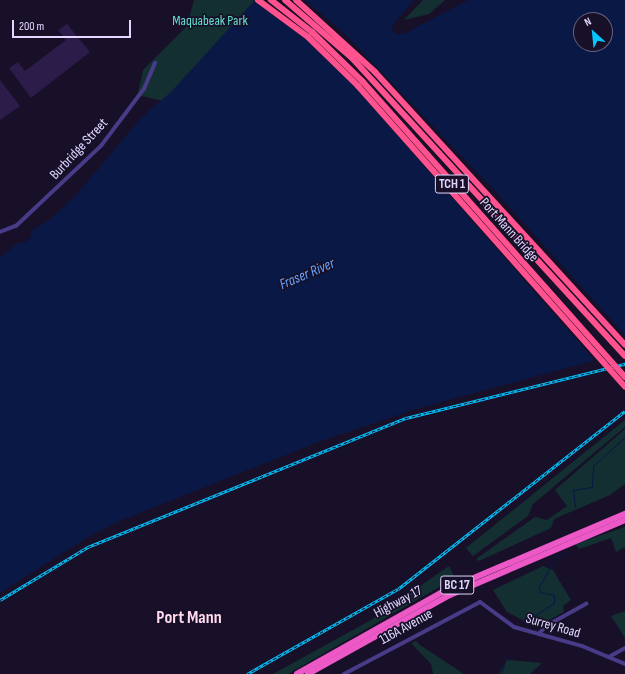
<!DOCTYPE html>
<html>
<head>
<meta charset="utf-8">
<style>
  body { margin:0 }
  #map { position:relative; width:625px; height:674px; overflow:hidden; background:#171028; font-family:"Sofia Sans Condensed",sans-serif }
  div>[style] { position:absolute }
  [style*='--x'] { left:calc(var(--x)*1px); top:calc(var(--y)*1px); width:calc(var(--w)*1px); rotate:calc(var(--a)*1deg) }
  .green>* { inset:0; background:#132f32 }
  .water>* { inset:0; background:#0a1846 }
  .pier>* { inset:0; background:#171028 }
  .stream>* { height:1px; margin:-0.5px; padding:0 0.5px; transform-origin:0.5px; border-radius:0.5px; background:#0a1846 }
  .building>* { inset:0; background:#2b1c49 }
  .minor>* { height:3.5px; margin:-1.75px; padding:0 1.75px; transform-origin:1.75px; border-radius:1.75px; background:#483b87 }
  .tertiary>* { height:4px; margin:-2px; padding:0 2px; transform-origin:2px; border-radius:2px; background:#483b87 }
  .trunk>* { height:5.5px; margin:-2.75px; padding:0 2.75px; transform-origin:2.75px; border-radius:2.75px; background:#ec58c6 }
  .motorway>* { height:6px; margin:-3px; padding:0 3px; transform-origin:3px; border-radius:3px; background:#ff528e }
  .rail>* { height:2.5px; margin-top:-1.25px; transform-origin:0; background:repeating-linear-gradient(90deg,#171028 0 3px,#03c5ff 0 6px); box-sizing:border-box; border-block:1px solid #03c5ff }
  .motorway-bridge>* { height:6px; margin:-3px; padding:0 3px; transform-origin:3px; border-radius:3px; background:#ff528e }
  span { translate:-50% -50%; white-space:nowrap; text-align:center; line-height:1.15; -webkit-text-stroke:3.5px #171028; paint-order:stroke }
  .shield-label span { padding:1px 3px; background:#171028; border:1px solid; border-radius:3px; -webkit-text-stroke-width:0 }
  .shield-label { font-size:13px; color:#e1d7ff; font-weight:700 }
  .park-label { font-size:14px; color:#61e0d1 }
  .street-label { font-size:14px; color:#e1d7ff }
  .water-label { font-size:15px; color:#65a3ff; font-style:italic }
  .district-label { font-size:18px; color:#ffd9ec; font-weight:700 }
  .north { position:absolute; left:573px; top:12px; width:40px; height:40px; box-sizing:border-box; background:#171028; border:1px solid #68607e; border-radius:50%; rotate:333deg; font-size:11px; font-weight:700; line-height:16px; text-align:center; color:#e1d7ff }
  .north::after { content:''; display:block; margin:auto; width:14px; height:18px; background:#03c5ff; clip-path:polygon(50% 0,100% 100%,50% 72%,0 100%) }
  .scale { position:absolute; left:12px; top:20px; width:119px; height:18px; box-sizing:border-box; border:2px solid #e1d7ff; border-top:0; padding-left:5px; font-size:12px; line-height:14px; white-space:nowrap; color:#e1d7ff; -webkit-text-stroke:3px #171028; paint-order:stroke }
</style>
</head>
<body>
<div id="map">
  <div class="green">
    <div style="clip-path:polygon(194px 0,259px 0,163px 101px,141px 96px,138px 93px,143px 70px,187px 26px)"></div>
    <div style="clip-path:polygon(423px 0,445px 0,429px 14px,404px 20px)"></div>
    <div style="clip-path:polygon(625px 420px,625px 427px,533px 504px,528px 516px,473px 556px,466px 548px)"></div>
    <div style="clip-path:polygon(625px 429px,625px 484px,610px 495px,554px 519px,551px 528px,479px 561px,476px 559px,535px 517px,547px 520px,567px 506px,555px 490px)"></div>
    <div style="clip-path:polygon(625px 527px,625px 547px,616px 552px,611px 538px,579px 549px,575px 544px)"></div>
    <div style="clip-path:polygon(449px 566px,455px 578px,288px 674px,273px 674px,371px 620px)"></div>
    <div style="clip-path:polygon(543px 566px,553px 570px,571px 600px,563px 606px,564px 612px,536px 627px,507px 612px,493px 590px)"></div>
    <div style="clip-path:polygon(625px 611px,625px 638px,611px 616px)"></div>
    <div style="clip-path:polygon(416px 641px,420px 645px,464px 674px,433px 674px,431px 664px,411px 643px)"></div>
    <div style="clip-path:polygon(507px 660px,542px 663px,530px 674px,499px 674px)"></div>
  </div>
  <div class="water">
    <div style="clip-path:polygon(evenodd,255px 0,414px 0,391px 27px,396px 34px,404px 34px,468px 0,625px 0,625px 352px,416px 409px,321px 441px,122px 520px,88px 537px,0 593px,0 258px,18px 243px,25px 242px,33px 235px,30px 232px,52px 218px,76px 195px,141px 118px,171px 92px,255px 0,581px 20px,605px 20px,605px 44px,581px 44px,581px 20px)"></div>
  </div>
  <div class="pier">
    <div style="clip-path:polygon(253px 0,305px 0,345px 34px,491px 187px,625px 335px,625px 354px,595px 361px,356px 88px,306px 39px)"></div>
  </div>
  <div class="stream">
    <div style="--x:575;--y:506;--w:16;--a:-97"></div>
    <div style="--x:573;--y:490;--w:19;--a:-9"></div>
    <div style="--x:592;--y:487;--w:21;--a:-87"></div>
    <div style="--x:593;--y:466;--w:43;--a:-42.2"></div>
    <div style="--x:524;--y:623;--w:36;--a:-34"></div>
    <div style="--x:554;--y:603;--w:8;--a:-90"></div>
    <div style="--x:554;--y:595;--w:14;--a:-168"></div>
    <div style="--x:540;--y:592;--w:5;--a:-101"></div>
    <div style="--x:539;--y:587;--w:35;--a:-61"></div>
    <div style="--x:556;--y:556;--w:12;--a:-20"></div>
    <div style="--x:501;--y:674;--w:16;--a:-72"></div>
  </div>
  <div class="building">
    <div style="clip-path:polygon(67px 24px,90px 52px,31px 98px,9px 68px,18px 62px,25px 71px,66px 40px,58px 30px)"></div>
    <div style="clip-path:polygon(0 80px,20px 106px,0 120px)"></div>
  </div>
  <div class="minor">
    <div style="--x:0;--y:232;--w:17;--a:-21"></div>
    <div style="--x:16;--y:226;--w:117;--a:-43.3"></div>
    <div style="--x:101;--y:146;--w:71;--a:-53"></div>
    <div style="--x:144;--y:89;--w:28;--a:-67"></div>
    <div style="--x:539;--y:634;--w:11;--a:-49"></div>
    <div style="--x:546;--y:626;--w:46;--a:-28.8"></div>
    <div style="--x:609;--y:657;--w:18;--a:-29"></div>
  </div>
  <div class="tertiary">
    <div style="--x:344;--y:674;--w:154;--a:-27.9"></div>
    <div style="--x:480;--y:602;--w:42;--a:36.3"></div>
    <div style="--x:514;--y:627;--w:71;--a:15.6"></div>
    <div style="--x:582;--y:646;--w:47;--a:22.7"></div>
  </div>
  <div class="trunk">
    <div style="--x:297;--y:674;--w:173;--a:-29.4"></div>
    <div style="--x:448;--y:589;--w:192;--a:-23"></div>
    <div style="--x:308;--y:674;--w:162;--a:-29.1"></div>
    <div style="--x:450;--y:595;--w:190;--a:-23.2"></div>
  </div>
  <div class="motorway">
    <div style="--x:285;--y:0;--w:89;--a:40.9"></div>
    <div style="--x:352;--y:58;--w:404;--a:47.5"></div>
    <div style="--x:296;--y:0;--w:107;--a:42.3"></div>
    <div style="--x:375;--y:72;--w:370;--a:47.5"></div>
  </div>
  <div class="rail">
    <div style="--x:0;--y:600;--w:103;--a:-31.1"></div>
    <div style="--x:88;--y:547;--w:343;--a:-22.1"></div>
    <div style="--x:406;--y:418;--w:226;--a:-13.9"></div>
    <div style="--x:247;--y:674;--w:173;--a:-29.4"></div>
    <div style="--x:398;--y:589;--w:288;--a:-38.1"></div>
  </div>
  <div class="motorway-bridge">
    <div style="--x:258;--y:0;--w:62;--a:36.5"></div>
    <div style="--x:308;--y:37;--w:70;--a:44.4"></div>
    <div style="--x:358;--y:86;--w:402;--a:48.4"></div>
    <div style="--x:271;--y:0;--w:52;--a:38"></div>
    <div style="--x:312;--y:32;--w:71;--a:44.4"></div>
    <div style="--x:363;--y:82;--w:395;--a:48.4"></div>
  </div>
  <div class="shield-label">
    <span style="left:452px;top:184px">TCH 1</span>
    <span style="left:457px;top:585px">BC 17</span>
  </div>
  <div class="park-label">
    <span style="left:210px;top:21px">Maquabeak Park</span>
  </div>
  <div class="street-label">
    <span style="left:79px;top:149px;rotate:-47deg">Burbridge Street</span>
    <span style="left:509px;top:230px;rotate:48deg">Port Mann Bridge</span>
    <span style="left:398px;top:602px;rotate:-28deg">Highway 17</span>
    <span style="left:553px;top:626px;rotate:16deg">Surrey Road</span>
    <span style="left:406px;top:627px;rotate:-29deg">116A Avenue</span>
  </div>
  <div class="water-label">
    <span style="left:307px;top:274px;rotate:-23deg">Fraser River</span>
  </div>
  <div class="district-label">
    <span style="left:189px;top:618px">Port Mann</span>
  </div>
  <div class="north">N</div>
  <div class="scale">200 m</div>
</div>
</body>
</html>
